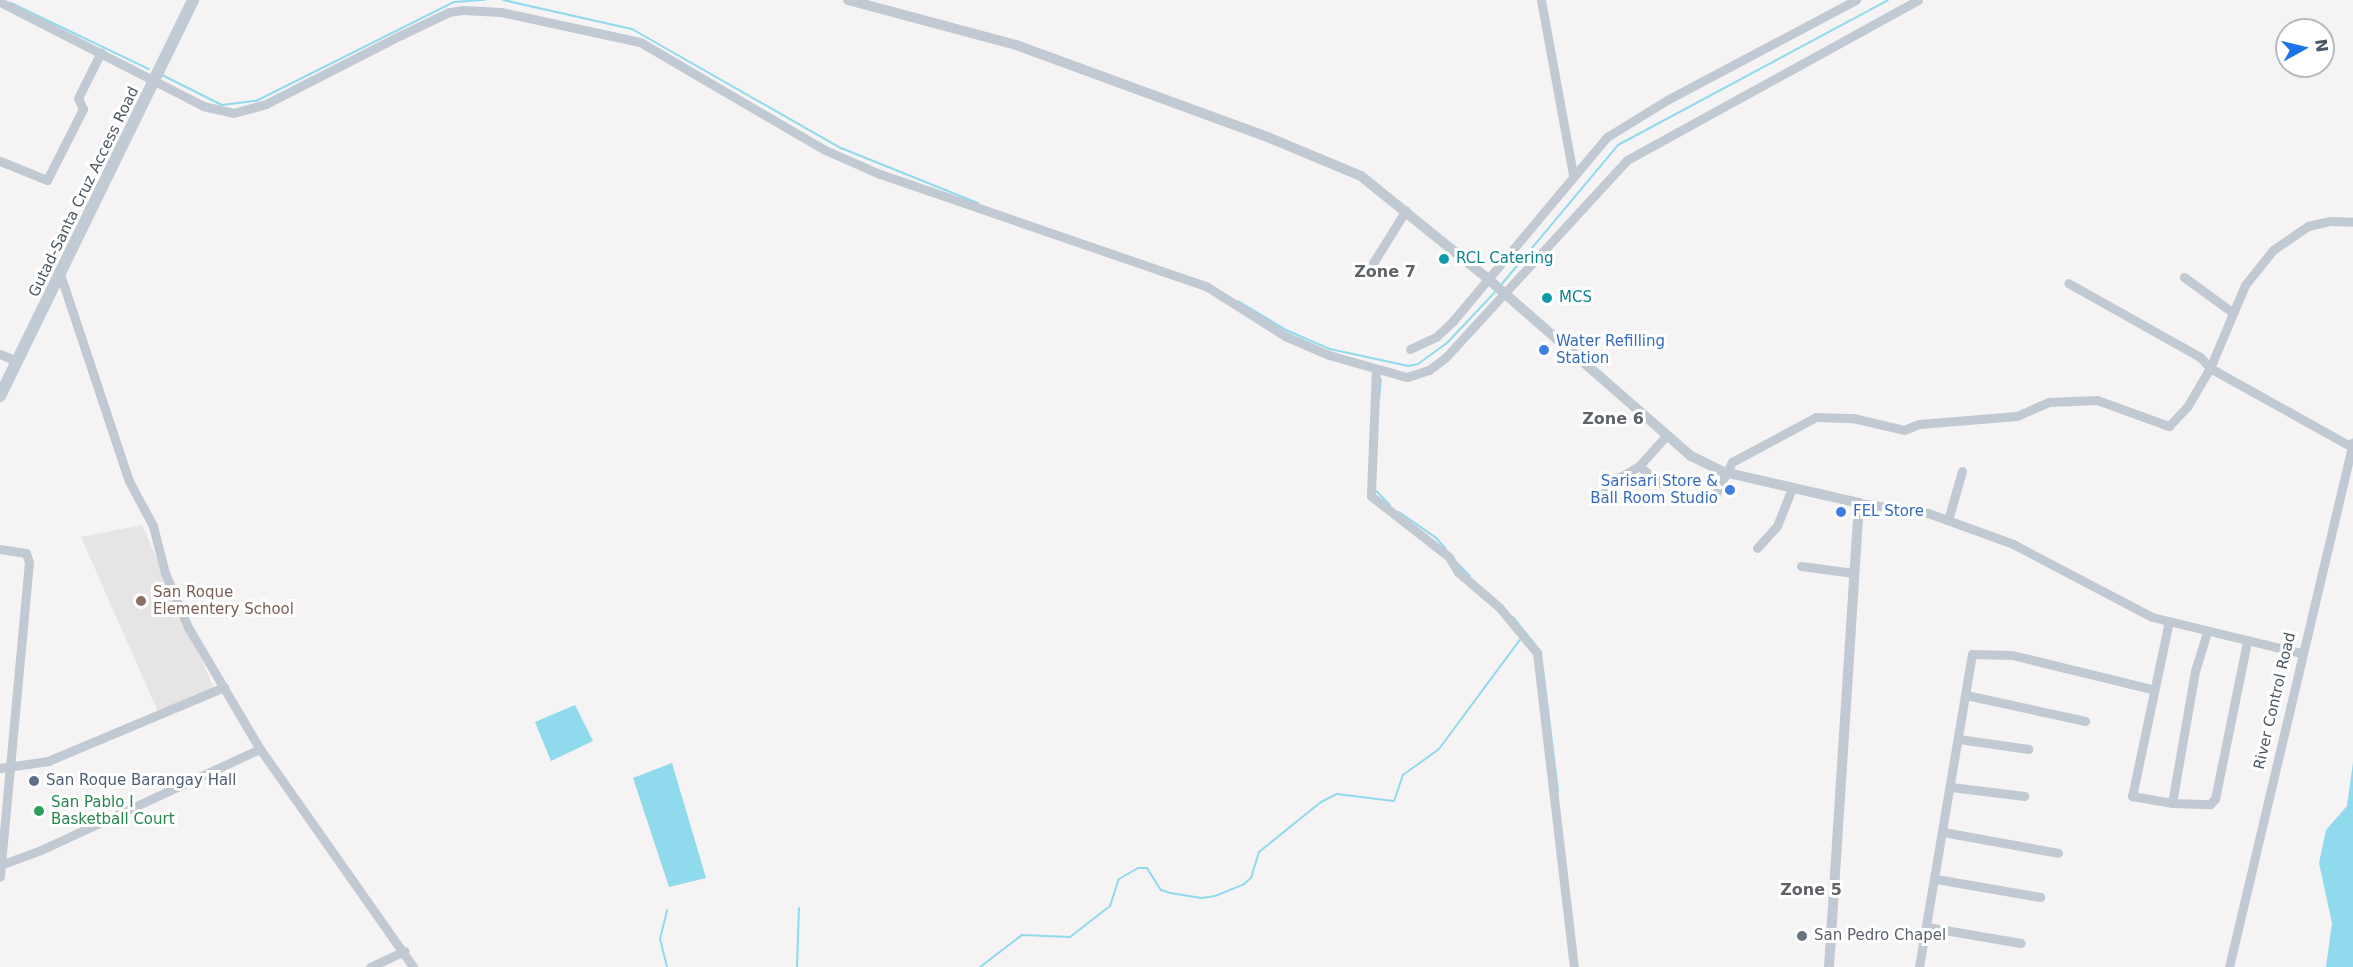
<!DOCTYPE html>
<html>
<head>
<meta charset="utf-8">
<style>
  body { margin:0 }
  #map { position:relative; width:2353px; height:967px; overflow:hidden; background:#f5f3f3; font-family:"DejaVu Sans",sans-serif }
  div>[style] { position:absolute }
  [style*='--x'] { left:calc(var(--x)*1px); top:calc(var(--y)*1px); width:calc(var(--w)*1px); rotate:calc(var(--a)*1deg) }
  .education>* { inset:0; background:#e6e4e5 }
  .water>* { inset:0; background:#90daee }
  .stream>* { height:2px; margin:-1px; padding:0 1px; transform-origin:1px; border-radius:1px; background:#90daee }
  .minor>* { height:9px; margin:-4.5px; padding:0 4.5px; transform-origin:4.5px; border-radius:4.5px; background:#c1cad2 }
  .tertiary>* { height:10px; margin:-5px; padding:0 5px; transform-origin:5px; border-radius:5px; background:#c1cad2 }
  .secondary>* { height:12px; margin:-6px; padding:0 6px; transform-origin:6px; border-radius:6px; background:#c1cbd6 }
  .dots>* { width:16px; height:16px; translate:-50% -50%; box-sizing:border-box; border:3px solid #fff; border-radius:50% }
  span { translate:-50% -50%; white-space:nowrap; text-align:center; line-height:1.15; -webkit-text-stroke:6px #fff; paint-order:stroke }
  .street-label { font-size:15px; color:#4a5661 }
  .culture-label { font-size:15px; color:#0d838f }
  .left { translate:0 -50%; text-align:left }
  .shop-label { font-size:15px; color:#366cbe }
  .right { translate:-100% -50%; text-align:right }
  .education-label { font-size:15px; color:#785e54 }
  .service-label { font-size:15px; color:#4e5e75 }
  .leisure-label { font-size:15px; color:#27864d }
  .worship-label { font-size:15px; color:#5b616d }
  .neighbourhood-label { font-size:16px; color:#5f6368; font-weight:700 }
  .north { position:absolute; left:2275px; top:18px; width:60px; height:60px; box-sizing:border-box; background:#fff; border:2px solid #b7bbc0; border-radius:50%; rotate:82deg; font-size:16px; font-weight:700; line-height:24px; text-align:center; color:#4a5661 }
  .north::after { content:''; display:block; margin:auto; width:21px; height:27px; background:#1a73e8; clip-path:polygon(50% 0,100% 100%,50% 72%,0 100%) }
</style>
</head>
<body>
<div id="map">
  <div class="education">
    <div style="clip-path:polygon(142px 525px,214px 688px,159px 714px,81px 537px)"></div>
  </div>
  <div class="water">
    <div style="clip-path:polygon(575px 705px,593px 741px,551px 761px,535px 722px)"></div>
    <div style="clip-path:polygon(2353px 762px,2353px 967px,2326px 967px,2332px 923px,2319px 863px,2326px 830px,2347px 806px)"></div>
    <div style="clip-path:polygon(672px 763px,706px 878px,669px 887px,633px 778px)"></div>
  </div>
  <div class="stream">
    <div style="--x:503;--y:0;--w:132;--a:12.7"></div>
    <div style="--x:632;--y:29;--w:241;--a:29.7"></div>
    <div style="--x:841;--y:148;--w:148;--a:21.9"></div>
    <div style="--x:11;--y:3;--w:153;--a:25.6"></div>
    <div style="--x:162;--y:75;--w:67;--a:26.6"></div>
    <div style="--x:222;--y:105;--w:34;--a:-7"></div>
    <div style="--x:256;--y:101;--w:221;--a:-26.6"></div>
    <div style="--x:454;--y:2;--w:31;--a:-4"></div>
    <div style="--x:1501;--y:285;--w:182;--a:-50.1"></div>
    <div style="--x:1618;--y:145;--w:306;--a:-28.2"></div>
    <div style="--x:1238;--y:301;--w:56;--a:31.1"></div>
    <div style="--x:1286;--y:330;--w:48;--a:23.4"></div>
    <div style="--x:1330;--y:349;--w:80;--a:12.3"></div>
    <div style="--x:1408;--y:366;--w:10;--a:-11"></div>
    <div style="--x:1418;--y:364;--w:34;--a:-36"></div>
    <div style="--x:1446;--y:344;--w:71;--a:-46.7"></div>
    <div style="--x:1379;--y:400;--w:21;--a:-85"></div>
    <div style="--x:1375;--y:490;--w:21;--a:45"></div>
    <div style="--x:1399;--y:512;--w:44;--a:34.8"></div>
    <div style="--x:1435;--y:537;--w:16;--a:47"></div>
    <div style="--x:1457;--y:563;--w:18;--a:45"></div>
    <div style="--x:1513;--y:617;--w:45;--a:51.3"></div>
    <div style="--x:1543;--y:669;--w:124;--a:83"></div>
    <div style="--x:667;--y:967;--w:29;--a:-104"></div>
    <div style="--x:660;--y:939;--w:30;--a:-76"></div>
    <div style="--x:797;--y:967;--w:59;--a:-88.1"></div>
    <div style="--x:980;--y:967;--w:53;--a:-37.3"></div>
    <div style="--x:1022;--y:935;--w:48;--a:2.4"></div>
    <div style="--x:1070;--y:937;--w:51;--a:-37.8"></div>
    <div style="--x:1110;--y:906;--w:28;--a:-72"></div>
    <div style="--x:1119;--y:879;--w:22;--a:-30"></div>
    <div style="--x:1138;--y:868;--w:9;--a:0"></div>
    <div style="--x:1147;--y:868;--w:26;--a:58"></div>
    <div style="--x:1161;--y:890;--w:9;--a:18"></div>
    <div style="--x:1170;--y:893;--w:32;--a:9"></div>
    <div style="--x:1202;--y:898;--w:13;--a:-9"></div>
    <div style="--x:1215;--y:896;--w:31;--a:-22"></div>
    <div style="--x:1244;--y:884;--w:9;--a:-41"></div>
    <div style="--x:1251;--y:878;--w:27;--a:-73"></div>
    <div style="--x:1259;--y:852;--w:80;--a:-38.9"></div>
    <div style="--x:1321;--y:802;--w:18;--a:-27"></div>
    <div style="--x:1337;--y:794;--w:57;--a:7"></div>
    <div style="--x:1394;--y:801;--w:28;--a:-71"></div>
    <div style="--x:1403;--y:775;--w:44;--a:-35.8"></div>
    <div style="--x:1439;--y:749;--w:138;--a:-53.5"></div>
  </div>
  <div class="minor">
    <div style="--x:1541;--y:0;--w:178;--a:79.6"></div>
    <div style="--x:0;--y:2;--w:228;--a:27.1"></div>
    <div style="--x:203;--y:106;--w:31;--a:13"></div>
    <div style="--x:233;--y:113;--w:34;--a:-15"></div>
    <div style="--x:266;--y:104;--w:152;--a:-27.1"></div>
    <div style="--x:401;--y:35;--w:53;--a:-25.6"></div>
    <div style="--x:449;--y:12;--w:15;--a:-8"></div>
    <div style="--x:464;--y:10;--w:37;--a:3"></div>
    <div style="--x:501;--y:12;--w:142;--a:12.2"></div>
    <div style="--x:640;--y:42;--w:214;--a:30.3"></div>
    <div style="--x:825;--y:150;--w:60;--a:23.6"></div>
    <div style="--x:880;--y:174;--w:345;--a:19"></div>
    <div style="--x:1206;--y:286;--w:93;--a:32.3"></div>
    <div style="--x:1285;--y:336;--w:48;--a:23.4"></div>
    <div style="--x:1329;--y:355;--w:81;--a:15.8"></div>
    <div style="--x:1407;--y:377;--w:23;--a:-18"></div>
    <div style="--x:1429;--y:370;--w:20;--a:-37"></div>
    <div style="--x:1445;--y:358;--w:269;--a:-47.4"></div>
    <div style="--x:1627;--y:160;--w:332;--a:-28.8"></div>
    <div style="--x:0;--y:161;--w:51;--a:22"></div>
    <div style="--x:47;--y:180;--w:80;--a:-63.1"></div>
    <div style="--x:83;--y:109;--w:12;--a:-114"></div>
    <div style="--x:78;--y:98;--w:51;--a:-63.4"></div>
    <div style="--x:1373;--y:263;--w:62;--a:-58.1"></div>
    <div style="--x:61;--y:277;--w:215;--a:71.6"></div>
    <div style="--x:129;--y:481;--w:51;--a:61.9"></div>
    <div style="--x:153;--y:526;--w:49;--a:75.7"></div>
    <div style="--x:165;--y:573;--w:59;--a:66.9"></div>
    <div style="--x:188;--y:627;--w:142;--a:59.5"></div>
    <div style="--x:260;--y:749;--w:266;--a:54.9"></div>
    <div style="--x:2184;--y:277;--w:59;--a:36.1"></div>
    <div style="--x:1410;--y:349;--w:29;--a:-25"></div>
    <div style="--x:1436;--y:337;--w:23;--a:-43"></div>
    <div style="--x:1453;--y:321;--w:240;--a:-50.1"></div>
    <div style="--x:1607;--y:137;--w:70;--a:-31.7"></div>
    <div style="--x:1667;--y:100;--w:214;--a:-27.9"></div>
    <div style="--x:0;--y:354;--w:18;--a:22"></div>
    <div style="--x:1376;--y:369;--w:127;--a:92.3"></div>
    <div style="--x:1371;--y:496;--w:99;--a:38"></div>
    <div style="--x:1449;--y:557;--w:17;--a:59"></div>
    <div style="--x:1458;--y:572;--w:54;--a:40.5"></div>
    <div style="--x:1499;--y:607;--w:60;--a:50.4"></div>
    <div style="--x:1537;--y:653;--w:316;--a:83.3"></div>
    <div style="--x:2352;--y:447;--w:162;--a:-150.9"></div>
    <div style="--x:2210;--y:368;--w:90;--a:-67.1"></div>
    <div style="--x:2245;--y:285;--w:45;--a:-51.3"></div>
    <div style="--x:2273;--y:250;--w:42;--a:-34.4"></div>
    <div style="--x:2308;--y:226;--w:23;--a:-13"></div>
    <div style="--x:2330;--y:221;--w:23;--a:2"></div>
    <div style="--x:1639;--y:466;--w:27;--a:39"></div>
    <div style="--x:1603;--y:494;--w:18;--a:-49"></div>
    <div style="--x:1615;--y:480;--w:28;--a:-30"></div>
    <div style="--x:1639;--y:466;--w:40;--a:-48"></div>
    <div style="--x:1712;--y:501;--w:44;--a:-62.9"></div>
    <div style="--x:1732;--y:462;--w:95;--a:-28.2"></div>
    <div style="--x:1816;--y:417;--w:37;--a:2"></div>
    <div style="--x:1853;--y:418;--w:52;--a:13.2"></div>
    <div style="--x:1904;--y:430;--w:16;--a:-22"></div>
    <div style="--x:1919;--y:424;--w:98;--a:-4.7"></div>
    <div style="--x:2017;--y:416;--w:35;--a:-24"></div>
    <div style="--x:2049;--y:402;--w:48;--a:-2.4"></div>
    <div style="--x:2097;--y:400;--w:77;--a:19.9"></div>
    <div style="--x:2169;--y:426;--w:26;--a:-47"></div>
    <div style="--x:2187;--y:407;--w:45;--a:-59.5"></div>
    <div style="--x:2210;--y:368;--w:15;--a:-132"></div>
    <div style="--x:2200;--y:357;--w:151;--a:-150.7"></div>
    <div style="--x:1859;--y:503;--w:70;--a:8.2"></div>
    <div style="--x:1928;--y:513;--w:90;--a:20"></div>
    <div style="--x:2013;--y:544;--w:157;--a:27.7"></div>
    <div style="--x:2152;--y:617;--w:153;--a:13.6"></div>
    <div style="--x:1948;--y:520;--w:51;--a:-74.1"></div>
    <div style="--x:1757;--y:548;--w:30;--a:-48"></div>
    <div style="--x:1777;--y:526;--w:41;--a:-68.5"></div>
    <div style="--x:0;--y:549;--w:26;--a:9"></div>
    <div style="--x:26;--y:553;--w:9;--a:72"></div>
    <div style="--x:29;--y:562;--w:316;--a:95.3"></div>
    <div style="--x:1801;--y:566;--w:53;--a:7.5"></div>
    <div style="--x:2169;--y:621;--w:179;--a:101.9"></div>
    <div style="--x:2132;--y:796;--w:41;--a:9.9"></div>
    <div style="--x:2172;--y:803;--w:38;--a:2"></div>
    <div style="--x:2210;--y:804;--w:7;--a:-45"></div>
    <div style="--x:2215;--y:799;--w:160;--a:-78.5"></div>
    <div style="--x:1966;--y:695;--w:122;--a:12.3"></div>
    <div style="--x:1959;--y:739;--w:70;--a:8.2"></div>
    <div style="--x:0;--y:768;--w:49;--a:-8.3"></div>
    <div style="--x:48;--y:761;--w:191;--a:-22.8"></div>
    <div style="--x:1951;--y:787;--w:74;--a:7"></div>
    <div style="--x:2172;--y:803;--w:134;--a:-80.1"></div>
    <div style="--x:2195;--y:671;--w:41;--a:-72.9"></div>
    <div style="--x:1943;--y:832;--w:117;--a:10.3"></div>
    <div style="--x:0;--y:865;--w:44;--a:-20.1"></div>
    <div style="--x:41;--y:850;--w:241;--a:-24.8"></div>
    <div style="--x:1936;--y:879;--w:106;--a:9.8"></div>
    <div style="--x:1927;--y:927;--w:95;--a:9.7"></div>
    <div style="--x:370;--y:967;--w:38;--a:-25"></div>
    <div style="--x:1919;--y:967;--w:317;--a:-80.4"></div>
    <div style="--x:1972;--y:654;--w:40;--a:1.4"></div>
    <div style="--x:2012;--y:655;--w:144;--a:13.7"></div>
    <div style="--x:2229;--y:967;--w:539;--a:-76.71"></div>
  </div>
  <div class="tertiary">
    <div style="--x:848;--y:0;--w:174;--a:15"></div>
    <div style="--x:1016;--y:45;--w:270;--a:20.1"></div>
    <div style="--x:1270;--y:138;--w:99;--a:22.7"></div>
    <div style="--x:1361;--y:176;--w:162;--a:39"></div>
    <div style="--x:1487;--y:278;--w:271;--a:41.1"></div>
    <div style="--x:1691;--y:456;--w:37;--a:26"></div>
    <div style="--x:1724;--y:472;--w:139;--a:12.9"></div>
    <div style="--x:1859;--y:503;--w:465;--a:93.7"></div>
  </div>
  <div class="secondary">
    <div style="--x:0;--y:396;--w:441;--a:-64"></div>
  </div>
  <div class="dots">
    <div style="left:1444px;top:259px;background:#0f9aa8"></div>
    <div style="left:1547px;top:298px;background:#0f9aa8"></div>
    <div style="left:1544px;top:350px;background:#3f7fe0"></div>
    <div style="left:1730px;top:490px;background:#3f7fe0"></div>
    <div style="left:1841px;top:512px;background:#3f7fe0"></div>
    <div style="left:141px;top:601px;background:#8d6e63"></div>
    <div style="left:34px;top:781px;background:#5c6f8a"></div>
    <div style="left:39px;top:811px;background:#2e9e5b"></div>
    <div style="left:1802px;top:936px;background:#6b7280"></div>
  </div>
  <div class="street-label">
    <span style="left:84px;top:192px;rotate:-64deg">Gutad-Santa Cruz Access Road</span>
    <span style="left:2275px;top:701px;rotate:-77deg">River Control Road</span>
  </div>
  <div class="culture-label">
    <span class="left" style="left:1456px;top:259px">RCL Catering</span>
    <span class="left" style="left:1559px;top:298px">MCS</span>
  </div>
  <div class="shop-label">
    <span class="left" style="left:1556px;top:350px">Water Refilling<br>Station</span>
    <span class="right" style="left:1718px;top:490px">Sarisari Store &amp;<br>Ball Room Studio</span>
    <span class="left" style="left:1853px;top:512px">FEL Store</span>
  </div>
  <div class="education-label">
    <span class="left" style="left:153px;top:601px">San Roque<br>Elementery School</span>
  </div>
  <div class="service-label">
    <span class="left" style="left:46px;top:781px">San Roque Barangay Hall</span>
  </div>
  <div class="leisure-label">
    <span class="left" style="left:51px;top:811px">San Pablo I<br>Basketball Court</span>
  </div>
  <div class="worship-label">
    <span class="left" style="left:1814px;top:936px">San Pedro Chapel</span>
  </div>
  <div class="neighbourhood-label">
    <span style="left:1385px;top:272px">Zone 7</span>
    <span style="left:1613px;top:419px">Zone 6</span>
    <span style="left:1811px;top:890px">Zone 5</span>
  </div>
  <div class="north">N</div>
</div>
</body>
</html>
